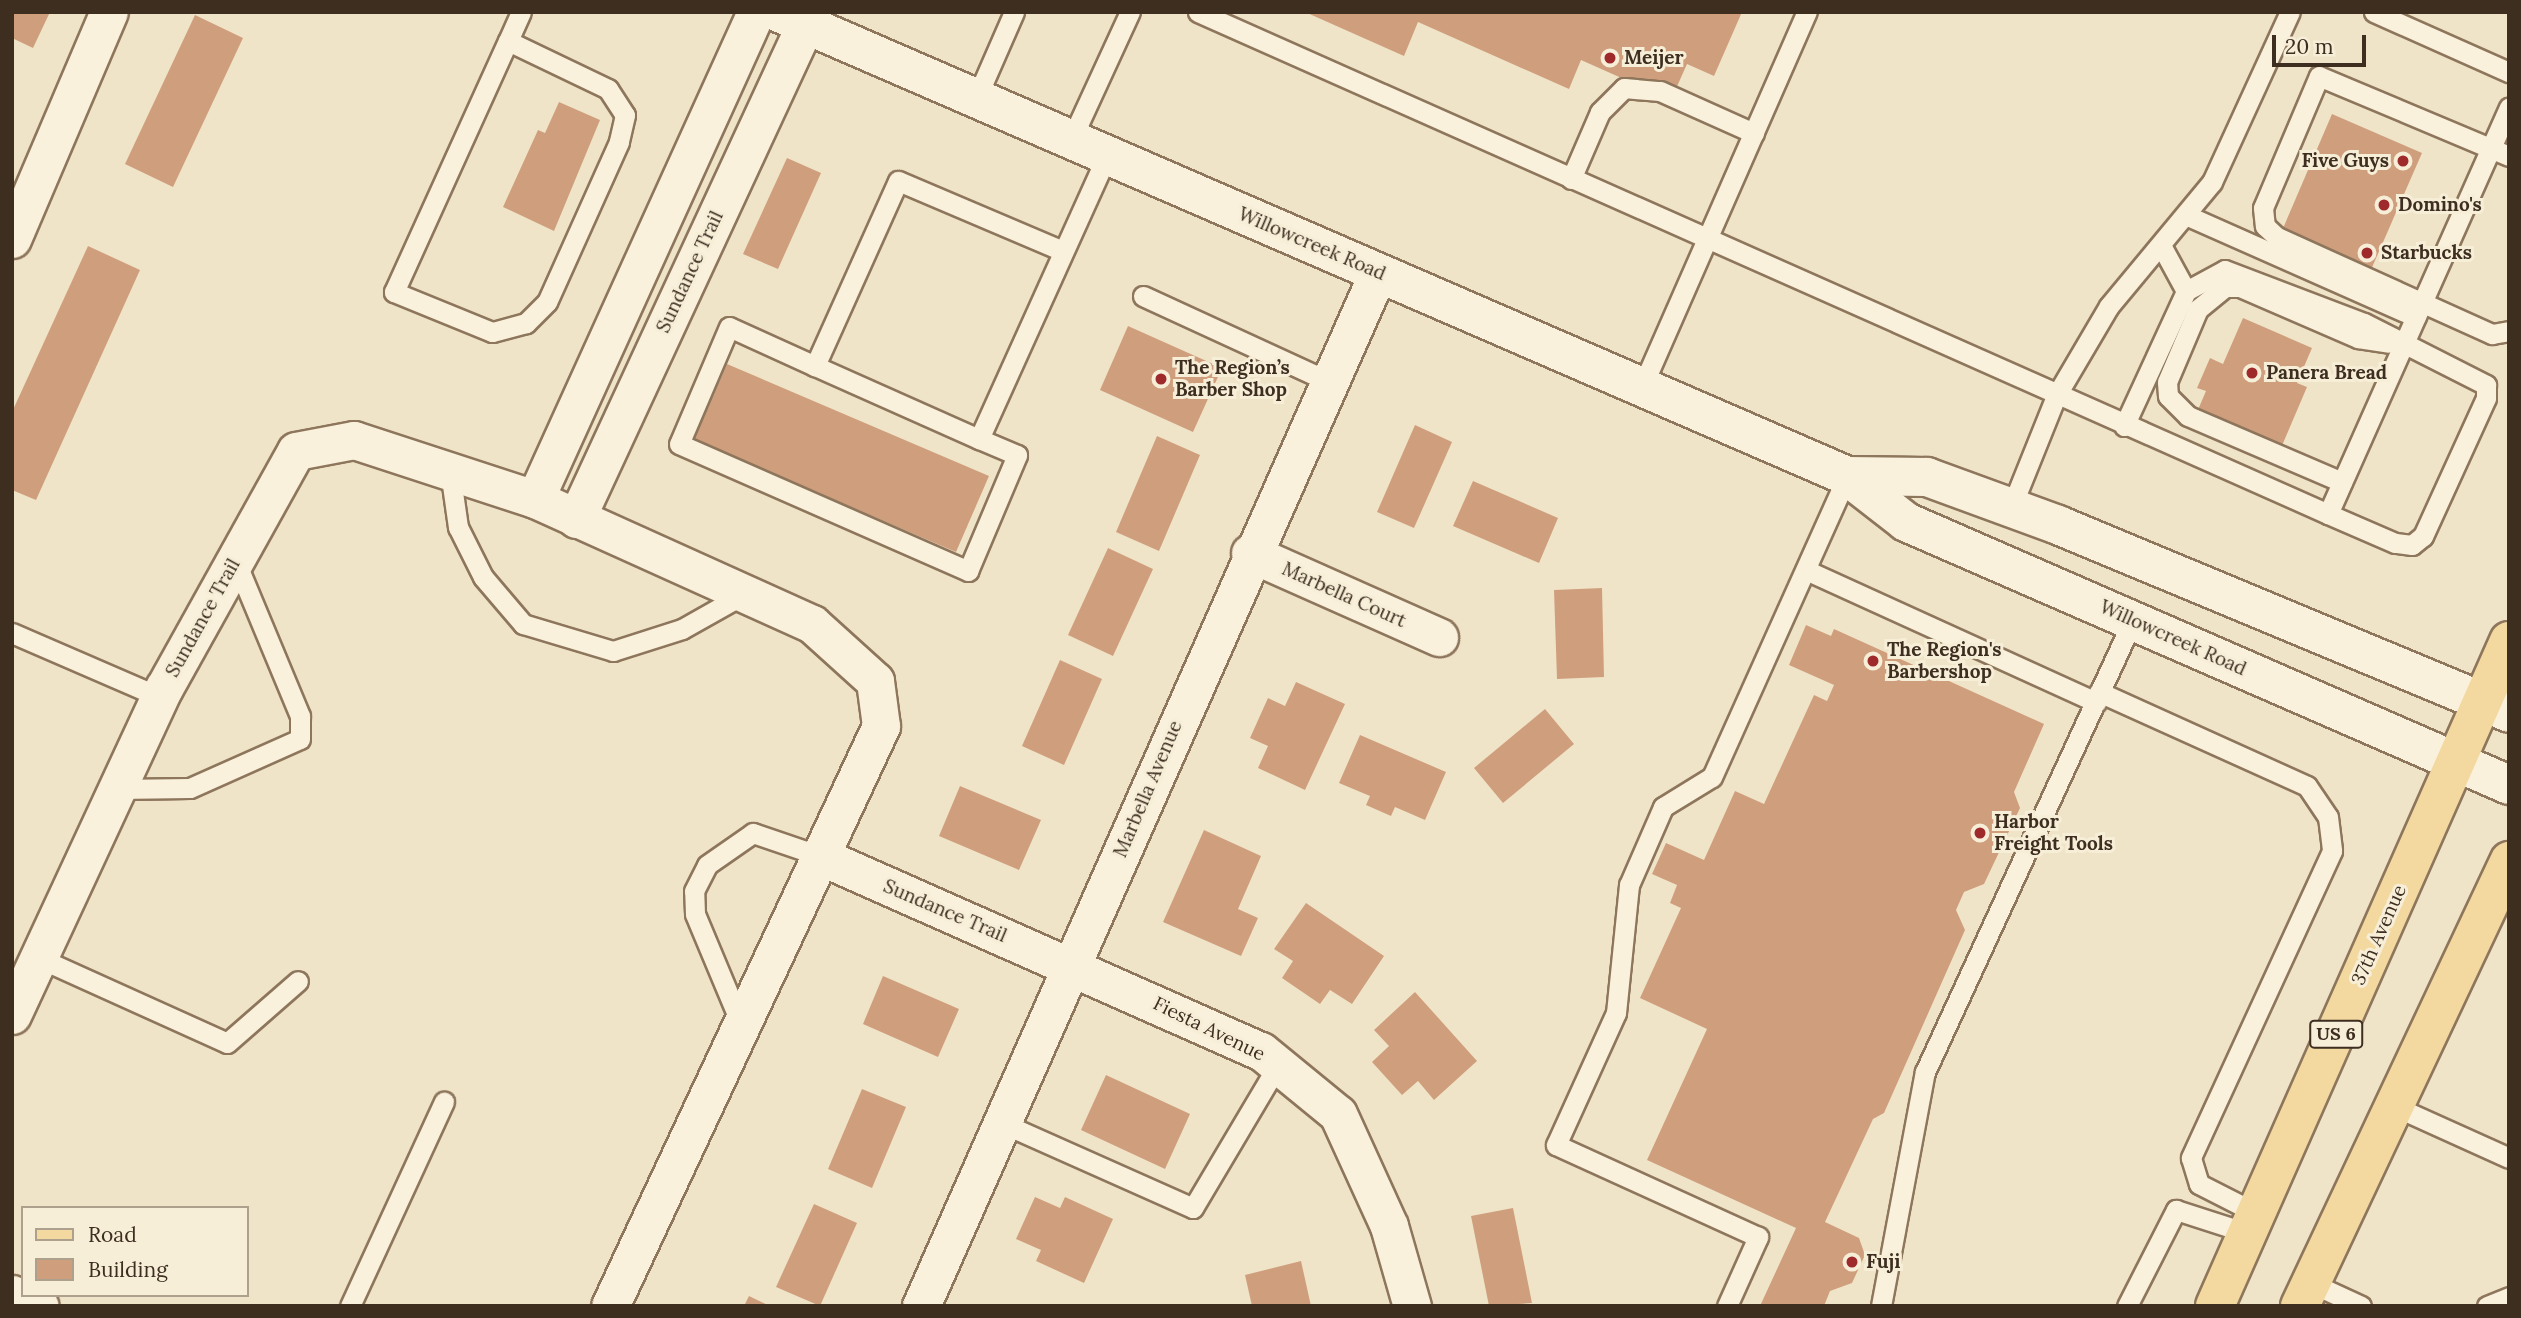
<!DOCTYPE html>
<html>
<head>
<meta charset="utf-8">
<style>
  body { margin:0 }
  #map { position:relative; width:2521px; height:1318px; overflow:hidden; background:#f0e4c8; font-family:Lora,serif }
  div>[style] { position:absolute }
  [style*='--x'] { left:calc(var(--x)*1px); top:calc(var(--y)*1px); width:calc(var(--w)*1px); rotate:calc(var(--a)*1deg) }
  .building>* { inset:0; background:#cf9f7d }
  .roads { filter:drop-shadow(2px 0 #8d765c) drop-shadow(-2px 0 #8d765c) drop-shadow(0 2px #8d765c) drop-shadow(0 -2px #8d765c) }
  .lane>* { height:19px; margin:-9.5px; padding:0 9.5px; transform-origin:9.5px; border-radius:9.5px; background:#faf1dc }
  .street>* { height:37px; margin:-18.5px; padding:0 18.5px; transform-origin:18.5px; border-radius:18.5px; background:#faf1dc }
  .secondary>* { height:38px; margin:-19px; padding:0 19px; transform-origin:19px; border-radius:19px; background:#faf1dc }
  .primary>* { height:38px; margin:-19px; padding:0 19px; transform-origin:19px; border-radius:19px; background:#f3d9a0 }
  .dots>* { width:19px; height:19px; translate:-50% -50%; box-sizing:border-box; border:4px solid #f7eed8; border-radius:50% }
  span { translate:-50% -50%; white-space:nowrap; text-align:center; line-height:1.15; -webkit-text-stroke:6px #f7eed8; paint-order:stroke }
  .shield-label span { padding:2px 5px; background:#f7eed8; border:2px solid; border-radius:5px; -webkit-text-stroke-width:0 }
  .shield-label { font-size:18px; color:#3d2e20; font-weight:700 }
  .poi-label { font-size:19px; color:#3d2e20; font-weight:700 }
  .left { translate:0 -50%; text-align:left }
  .right { translate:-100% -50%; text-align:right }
  .street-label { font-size:19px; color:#3d2e20 }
  .frame { position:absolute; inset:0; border:14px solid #3d2e20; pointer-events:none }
  .legend { position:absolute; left:21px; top:1206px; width:228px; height:91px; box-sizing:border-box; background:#f7eed8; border:2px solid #ada18e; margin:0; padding:9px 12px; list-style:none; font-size:21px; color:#3d2e20 }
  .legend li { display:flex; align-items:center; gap:14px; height:35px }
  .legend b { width:35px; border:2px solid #ada18e }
  .scale { position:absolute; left:2272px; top:35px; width:94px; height:32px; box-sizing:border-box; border:4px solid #3d2e20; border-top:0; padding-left:9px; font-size:21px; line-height:24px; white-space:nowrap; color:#3d2e20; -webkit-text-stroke:5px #f7eed8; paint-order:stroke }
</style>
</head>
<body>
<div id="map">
  <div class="building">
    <div style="clip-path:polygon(12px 12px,50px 12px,33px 48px,12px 38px)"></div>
    <div style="clip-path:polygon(1305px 12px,1742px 12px,1714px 76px,1687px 64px,1671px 100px,1581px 60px,1569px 89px,1418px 22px,1404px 56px)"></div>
    <div style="clip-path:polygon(195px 15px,243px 38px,173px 187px,125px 164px)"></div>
    <div style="clip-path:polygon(559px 102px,600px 120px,554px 231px,503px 207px,538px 130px,545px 133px)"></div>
    <div style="clip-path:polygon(2332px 114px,2422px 153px,2370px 272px,2281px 233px)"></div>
    <div style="clip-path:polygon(787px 158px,821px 173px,778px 269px,743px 254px)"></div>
    <div style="clip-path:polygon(88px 246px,140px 270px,36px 500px,12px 490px,12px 412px)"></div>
    <div style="clip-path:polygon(2243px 318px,2312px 348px,2297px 383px,2307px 387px,2281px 448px,2197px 412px,2206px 391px,2197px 388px,2210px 358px,2223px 364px)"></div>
    <div style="clip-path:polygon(1128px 326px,1222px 368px,1193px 432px,1100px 390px)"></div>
    <div style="clip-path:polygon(727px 364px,989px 476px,956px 552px,694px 440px)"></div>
    <div style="clip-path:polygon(1415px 425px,1452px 442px,1414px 528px,1377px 512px)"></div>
    <div style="clip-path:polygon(1157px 436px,1200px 455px,1159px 551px,1116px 532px)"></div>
    <div style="clip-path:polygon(1473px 481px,1558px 518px,1539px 563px,1453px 526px)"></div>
    <div style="clip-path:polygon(1108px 548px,1153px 569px,1113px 656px,1068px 635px)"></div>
    <div style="clip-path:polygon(1602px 588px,1604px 677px,1557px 679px,1554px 590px)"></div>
    <div style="clip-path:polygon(1806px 625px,1831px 636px,1834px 629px,2044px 724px,2014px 792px,2020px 808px,1984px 884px,1964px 892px,1956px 910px,1965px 930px,1884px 1113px,1873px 1119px,1825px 1222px,1859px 1238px,1865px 1255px,1852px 1283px,1830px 1291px,1824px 1306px,1760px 1306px,1796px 1228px,1647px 1160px,1707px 1029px,1640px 998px,1681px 908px,1670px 903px,1677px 885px,1652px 874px,1666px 843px,1704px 860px,1735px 791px,1764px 804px,1814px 695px,1827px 701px,1834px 685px,1789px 665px)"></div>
    <div style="clip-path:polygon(1060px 660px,1102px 679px,1064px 765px,1022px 746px)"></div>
    <div style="clip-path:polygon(1296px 682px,1345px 704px,1305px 790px,1258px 768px,1268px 746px,1250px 738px,1268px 698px,1285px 706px)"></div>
    <div style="clip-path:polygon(1545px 709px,1574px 744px,1503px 803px,1474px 768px)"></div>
    <div style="clip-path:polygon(1360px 735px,1446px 772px,1425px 820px,1395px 807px,1391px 816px,1366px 805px,1370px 796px,1339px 783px)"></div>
    <div style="clip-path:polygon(960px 786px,1041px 820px,1019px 870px,939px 836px)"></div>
    <div style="clip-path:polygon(1204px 830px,1261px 856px,1238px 909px,1258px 918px,1241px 956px,1163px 922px)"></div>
    <div style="clip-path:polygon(1306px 903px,1384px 956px,1352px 1004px,1330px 990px,1320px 1004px,1282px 978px,1293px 961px,1274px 949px)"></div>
    <div style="clip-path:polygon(883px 976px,959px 1009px,938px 1057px,863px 1024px)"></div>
    <div style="clip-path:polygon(1415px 992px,1477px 1061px,1434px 1100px,1418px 1081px,1402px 1095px,1372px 1062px,1389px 1046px,1374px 1030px)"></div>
    <div style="clip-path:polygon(1106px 1075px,1190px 1114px,1165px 1169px,1081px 1130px)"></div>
    <div style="clip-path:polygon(862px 1089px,906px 1107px,872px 1188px,828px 1169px)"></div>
    <div style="clip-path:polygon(1035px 1197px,1060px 1208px,1065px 1197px,1113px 1219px,1084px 1283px,1036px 1261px,1041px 1250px,1016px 1239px)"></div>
    <div style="clip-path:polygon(814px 1204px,857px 1223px,820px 1306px,776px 1287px)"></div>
    <div style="clip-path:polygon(1513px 1208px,1532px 1303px,1489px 1306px,1471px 1216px)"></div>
    <div style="clip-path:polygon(1301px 1261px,1311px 1306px,1252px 1306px,1245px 1275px)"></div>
    <div style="clip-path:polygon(749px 1296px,770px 1306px,744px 1306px)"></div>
  </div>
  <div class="roads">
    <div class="lane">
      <div style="--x:1198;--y:12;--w:1236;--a:23.95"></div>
      <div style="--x:2328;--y:514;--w:445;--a:-66"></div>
      <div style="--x:2374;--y:12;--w:148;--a:24"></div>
      <div style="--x:508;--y:41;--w:111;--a:25.6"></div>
      <div style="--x:608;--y:89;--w:31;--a:57"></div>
      <div style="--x:625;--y:115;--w:28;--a:103"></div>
      <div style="--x:619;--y:142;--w:175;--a:114.2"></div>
      <div style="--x:547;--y:302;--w:30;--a:135"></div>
      <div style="--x:526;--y:323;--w:35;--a:165"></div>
      <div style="--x:492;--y:332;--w:106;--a:-157.8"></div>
      <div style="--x:394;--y:292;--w:276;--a:-65.6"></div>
      <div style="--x:508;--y:41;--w:32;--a:-66"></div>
      <div style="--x:976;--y:99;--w:95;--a:-66.4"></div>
      <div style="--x:1071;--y:140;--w:141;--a:-65.3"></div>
      <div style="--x:2509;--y:156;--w:206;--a:-157.2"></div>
      <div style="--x:2319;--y:76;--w:143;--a:113"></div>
      <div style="--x:2263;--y:208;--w:18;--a:84"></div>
      <div style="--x:2265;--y:226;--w:16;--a:43"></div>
      <div style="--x:2277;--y:237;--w:236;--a:24.3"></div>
      <div style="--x:2492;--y:334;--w:17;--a:-10"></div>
      <div style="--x:1571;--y:179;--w:73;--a:-66.6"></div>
      <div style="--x:1600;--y:112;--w:34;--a:-45"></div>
      <div style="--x:1624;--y:88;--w:36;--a:5"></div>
      <div style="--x:1660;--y:91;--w:103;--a:24.1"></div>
      <div style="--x:2188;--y:216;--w:249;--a:23.9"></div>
      <div style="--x:2162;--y:247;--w:50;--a:61.4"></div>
      <div style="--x:1063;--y:251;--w:179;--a:-157"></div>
      <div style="--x:898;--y:181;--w:203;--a:114.2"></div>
      <div style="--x:815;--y:366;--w:180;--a:24"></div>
      <div style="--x:979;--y:439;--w:312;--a:-65.7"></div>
      <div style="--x:1143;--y:296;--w:204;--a:24.7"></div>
      <div style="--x:815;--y:366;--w:94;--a:-155.6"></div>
      <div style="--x:729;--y:327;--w:127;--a:113.1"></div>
      <div style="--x:679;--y:444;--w:316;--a:23.7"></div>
      <div style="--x:968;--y:571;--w:126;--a:-67.1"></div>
      <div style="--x:1017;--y:455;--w:41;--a:-157.2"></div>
      <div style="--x:1642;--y:387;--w:410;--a:-66.3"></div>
      <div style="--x:2124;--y:426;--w:149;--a:-65.3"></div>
      <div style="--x:2186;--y:291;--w:44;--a:-28.3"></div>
      <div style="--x:2225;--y:270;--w:149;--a:20.9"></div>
      <div style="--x:2364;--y:323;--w:137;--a:26.9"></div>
      <div style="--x:2486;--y:385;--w:13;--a:90"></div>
      <div style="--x:2486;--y:398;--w:152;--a:114.5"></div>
      <div style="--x:2423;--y:536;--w:14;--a:141"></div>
      <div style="--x:2412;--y:545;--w:17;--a:-173"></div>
      <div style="--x:2395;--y:543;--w:73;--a:-156.6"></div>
      <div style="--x:450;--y:471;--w:57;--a:81.9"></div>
      <div style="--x:458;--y:527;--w:56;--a:63.4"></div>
      <div style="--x:483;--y:577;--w:62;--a:49.6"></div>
      <div style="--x:523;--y:624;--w:94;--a:16.7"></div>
      <div style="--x:613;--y:651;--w:72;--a:-17.7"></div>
      <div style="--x:682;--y:629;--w:71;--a:-29.4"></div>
      <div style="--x:2342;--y:482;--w:168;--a:-156.8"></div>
      <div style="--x:2188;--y:416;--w:28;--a:-135"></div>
      <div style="--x:2168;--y:396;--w:14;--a:-94"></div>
      <div style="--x:2167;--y:382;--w:79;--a:-67"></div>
      <div style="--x:2198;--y:309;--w:35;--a:-39"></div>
      <div style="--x:2225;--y:287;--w:15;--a:0"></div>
      <div style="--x:2240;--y:287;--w:129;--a:23.4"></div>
      <div style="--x:2358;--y:338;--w:30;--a:9"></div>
      <div style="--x:2011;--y:508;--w:121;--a:-68.1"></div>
      <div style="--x:2056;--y:396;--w:104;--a:-59.5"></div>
      <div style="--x:2109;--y:306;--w:161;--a:-50.3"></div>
      <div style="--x:2212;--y:182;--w:187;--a:-65.4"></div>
      <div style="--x:1806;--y:570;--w:319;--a:24.5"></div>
      <div style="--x:12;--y:633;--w:161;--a:23.4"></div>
      <div style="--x:2099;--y:692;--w:228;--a:24.3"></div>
      <div style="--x:2307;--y:786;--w:37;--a:56"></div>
      <div style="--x:2328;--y:817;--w:34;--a:83"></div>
      <div style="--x:2332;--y:851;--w:338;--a:114.7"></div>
      <div style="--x:2191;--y:1158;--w:27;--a:73"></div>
      <div style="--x:2199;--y:1184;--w:64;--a:27"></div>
      <div style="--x:117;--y:789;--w:73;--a:-0.8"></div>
      <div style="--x:190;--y:788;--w:120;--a:-24"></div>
      <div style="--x:300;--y:739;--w:23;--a:-90"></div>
      <div style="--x:300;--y:716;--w:169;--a:-112.6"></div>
      <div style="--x:39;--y:958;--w:206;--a:24.3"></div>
      <div style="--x:227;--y:1043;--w:94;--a:-41.1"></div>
      <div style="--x:741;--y:1024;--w:119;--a:-112.7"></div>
      <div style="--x:695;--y:914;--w:23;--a:-92"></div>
      <div style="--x:694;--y:891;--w:29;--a:-63"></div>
      <div style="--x:707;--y:865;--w:56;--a:-34.8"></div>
      <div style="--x:753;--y:833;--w:71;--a:18.9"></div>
      <div style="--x:2394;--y:1106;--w:126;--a:24.3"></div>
      <div style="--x:1002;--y:1123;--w:209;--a:24"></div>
      <div style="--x:1193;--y:1208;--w:166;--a:-59.3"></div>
      <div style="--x:2311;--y:1283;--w:55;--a:24.7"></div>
      <div style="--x:350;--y:1306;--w:225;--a:-65.3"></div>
      <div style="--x:1727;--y:1306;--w:76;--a:-65.8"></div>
      <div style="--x:1758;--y:1237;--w:222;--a:-155.5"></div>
      <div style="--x:1556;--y:1145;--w:145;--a:-65.6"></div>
      <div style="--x:1616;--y:1013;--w:129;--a:-84.2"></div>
      <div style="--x:1629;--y:885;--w:85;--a:-66.4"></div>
      <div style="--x:1663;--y:807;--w:57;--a:-31.5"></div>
      <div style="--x:1712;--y:777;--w:330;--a:-65.8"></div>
      <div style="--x:1881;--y:1306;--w:238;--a:-79.4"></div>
      <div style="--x:1925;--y:1072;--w:496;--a:-65.3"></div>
      <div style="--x:2127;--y:1306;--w:108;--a:-63"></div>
      <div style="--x:2176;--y:1210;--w:75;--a:17.9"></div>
      <div style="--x:2487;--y:1306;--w:24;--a:-22"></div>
    </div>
    <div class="street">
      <div style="--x:12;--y:239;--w:247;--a:-66.9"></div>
      <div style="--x:535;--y:499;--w:535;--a:-65.59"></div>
      <div style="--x:576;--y:519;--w:544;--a:-65.13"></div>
      <div style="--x:1250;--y:553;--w:207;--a:24"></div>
      <div style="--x:820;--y:856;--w:482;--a:23.9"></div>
      <div style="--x:1261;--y:1051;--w:99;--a:39.3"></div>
      <div style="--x:1338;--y:1114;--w:123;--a:65.5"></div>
      <div style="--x:1389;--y:1226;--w:83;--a:74"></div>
      <div style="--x:12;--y:1015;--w:361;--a:-65.1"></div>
      <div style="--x:164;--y:688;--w:271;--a:-60.9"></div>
      <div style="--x:296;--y:451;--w:59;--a:-10.7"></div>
      <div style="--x:354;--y:440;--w:190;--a:18.1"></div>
      <div style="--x:535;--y:499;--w:304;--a:24.3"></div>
      <div style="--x:812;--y:624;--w:85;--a:42.1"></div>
      <div style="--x:875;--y:681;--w:45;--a:82.4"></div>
      <div style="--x:881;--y:726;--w:640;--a:115.04"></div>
      <div style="--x:12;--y:1294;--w:30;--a:23"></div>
      <div style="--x:921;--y:1306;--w:1130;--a:-66.14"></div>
    </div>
    <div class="secondary">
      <div style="--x:777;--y:12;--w:1166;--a:23.44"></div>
      <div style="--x:1847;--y:476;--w:75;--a:37.9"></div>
      <div style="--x:1906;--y:522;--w:658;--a:23.56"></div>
      <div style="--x:1847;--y:476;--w:80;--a:0.7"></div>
      <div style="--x:1927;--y:477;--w:140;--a:20.1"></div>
      <div style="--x:2058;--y:525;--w:489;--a:22.6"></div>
    </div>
    <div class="primary">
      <div style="--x:2215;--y:1306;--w:727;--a:-66.15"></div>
      <div style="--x:2300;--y:1306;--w:492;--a:-64.8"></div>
    </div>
  </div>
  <div class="dots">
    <div style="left:1610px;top:58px;background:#9e2a2b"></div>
    <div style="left:2403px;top:161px;background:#9e2a2b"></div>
    <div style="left:2384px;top:205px;background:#9e2a2b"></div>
    <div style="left:2367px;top:253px;background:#9e2a2b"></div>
    <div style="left:2252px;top:373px;background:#9e2a2b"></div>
    <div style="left:1161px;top:379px;background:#9e2a2b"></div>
    <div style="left:1873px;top:661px;background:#9e2a2b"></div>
    <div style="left:1980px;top:833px;background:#9e2a2b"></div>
    <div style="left:1852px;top:1262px;background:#9e2a2b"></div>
  </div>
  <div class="shield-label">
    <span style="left:2336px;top:1034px">US 6</span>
  </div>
  <div class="poi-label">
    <span class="left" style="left:1624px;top:58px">Meijer</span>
    <span class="right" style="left:2389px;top:161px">Five Guys</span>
    <span class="left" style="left:2398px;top:205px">Domino's</span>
    <span class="left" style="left:2381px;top:253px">Starbucks</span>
    <span class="left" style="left:1175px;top:379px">The Region’s<br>Barber Shop</span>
    <span class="left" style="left:2266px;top:373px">Panera Bread</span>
    <span class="left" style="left:1887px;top:661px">The Region's<br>Barbershop</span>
    <span class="left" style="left:1994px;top:833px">Harbor<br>Freight Tools</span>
    <span class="left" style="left:1866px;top:1262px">Fuji</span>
  </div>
  <div class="street-label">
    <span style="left:1312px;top:244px;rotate:23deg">Willowcreek Road</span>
    <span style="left:690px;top:272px;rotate:-65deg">Sundance Trail</span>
    <span style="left:1344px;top:595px;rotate:24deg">Marbella Court</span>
    <span style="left:203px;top:618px;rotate:-61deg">Sundance Trail</span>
    <span style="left:2173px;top:638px;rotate:24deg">Willowcreek Road</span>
    <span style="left:1148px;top:789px;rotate:-67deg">Marbella Avenue</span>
    <span style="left:945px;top:911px;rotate:23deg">Sundance Trail</span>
    <span style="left:2379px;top:935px;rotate:-66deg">37th Avenue</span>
    <span style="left:1209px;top:1029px;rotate:26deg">Fiesta Avenue</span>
  </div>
  <div class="frame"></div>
  <ul class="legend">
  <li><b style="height:9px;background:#f3d9a0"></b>Road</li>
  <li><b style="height:19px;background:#cf9f7d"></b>Building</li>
  </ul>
  <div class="scale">20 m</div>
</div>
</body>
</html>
